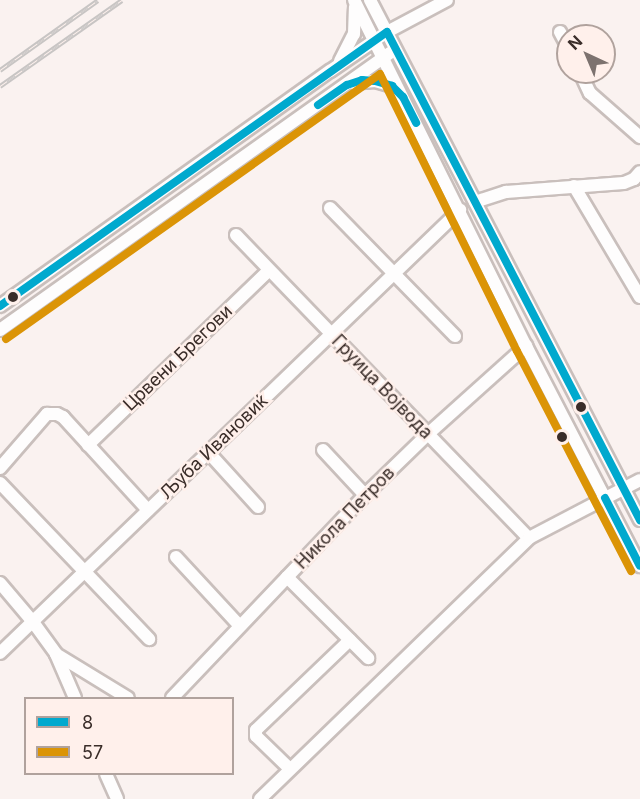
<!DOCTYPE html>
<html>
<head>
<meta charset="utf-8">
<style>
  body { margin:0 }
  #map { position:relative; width:640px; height:799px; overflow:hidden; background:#faf2f0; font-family:Inter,sans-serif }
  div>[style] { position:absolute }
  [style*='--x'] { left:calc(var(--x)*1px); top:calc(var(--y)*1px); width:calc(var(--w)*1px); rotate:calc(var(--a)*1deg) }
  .roads { filter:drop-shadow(2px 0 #c9bfbc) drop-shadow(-2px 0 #c9bfbc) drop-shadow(0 2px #c9bfbc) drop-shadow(0 -2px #c9bfbc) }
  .minor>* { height:12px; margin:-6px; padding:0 6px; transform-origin:6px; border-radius:6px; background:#fefdfd }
  .rail>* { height:5px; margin-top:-2.5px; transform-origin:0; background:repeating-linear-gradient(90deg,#fff0eb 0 9px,#c8c5c4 0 18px); box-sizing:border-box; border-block:2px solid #c8c5c4 }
  .bus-1>* { height:8px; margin:-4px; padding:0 4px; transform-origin:4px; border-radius:4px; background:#00a9ce }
  .bus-2>* { height:8px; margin:-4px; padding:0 4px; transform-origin:4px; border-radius:4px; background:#db9406 }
  .dots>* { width:16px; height:16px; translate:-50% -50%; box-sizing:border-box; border:3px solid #fff0eb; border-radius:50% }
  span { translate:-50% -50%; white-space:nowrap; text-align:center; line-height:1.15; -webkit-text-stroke:5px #fff0eb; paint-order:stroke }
  .street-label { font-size:18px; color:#3a2d29 }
  .legend { position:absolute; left:24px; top:697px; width:210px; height:78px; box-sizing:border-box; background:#fff0eb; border:2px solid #b0a29d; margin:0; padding:8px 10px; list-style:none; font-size:18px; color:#3a2d29 }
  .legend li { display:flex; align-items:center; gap:12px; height:30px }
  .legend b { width:30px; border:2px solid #b0a29d }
  .north { position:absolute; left:556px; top:24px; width:60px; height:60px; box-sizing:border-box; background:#fff0eb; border:2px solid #b0a29d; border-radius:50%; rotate:316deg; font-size:16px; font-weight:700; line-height:24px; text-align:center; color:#3a2d29 }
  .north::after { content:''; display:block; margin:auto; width:21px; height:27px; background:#7d726f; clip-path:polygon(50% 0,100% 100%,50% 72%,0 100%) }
</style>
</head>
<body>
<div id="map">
  <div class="roads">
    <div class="minor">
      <div style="--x:354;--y:0;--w:386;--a:63.6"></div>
      <div style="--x:526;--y:346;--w:248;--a:62.6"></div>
      <div style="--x:370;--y:0;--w:586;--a:62.56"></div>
      <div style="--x:560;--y:32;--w:17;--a:62"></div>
      <div style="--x:340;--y:61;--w:30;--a:-63"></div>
      <div style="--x:354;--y:34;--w:27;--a:-88"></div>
      <div style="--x:580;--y:72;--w:23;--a:65"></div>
      <div style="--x:590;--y:93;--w:67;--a:41.3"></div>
      <div style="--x:353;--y:83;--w:22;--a:-5"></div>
      <div style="--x:375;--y:81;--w:18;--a:16"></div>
      <div style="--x:392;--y:86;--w:11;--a:45"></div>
      <div style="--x:574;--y:186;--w:129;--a:59.3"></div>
      <div style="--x:475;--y:202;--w:33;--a:-18"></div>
      <div style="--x:506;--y:192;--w:118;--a:-4.4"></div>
      <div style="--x:624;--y:183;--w:11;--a:-22"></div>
      <div style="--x:634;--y:179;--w:9;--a:-49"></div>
      <div style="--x:330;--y:208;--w:179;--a:45.7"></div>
      <div style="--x:236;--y:235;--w:421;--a:46"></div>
      <div style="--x:0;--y:306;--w:405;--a:-35.5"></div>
      <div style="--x:330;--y:71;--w:69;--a:-34.4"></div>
      <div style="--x:387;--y:32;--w:68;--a:-28.1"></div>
      <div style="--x:0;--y:330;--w:478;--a:-35.4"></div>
      <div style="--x:88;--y:445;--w:250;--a:-44"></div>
      <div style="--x:323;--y:450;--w:62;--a:47"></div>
      <div style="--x:209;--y:453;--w:73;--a:47.8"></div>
      <div style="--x:0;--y:468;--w:72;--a:-49"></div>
      <div style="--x:47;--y:414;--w:10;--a:0"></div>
      <div style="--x:57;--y:414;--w:7;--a:27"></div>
      <div style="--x:63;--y:417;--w:126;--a:47.6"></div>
      <div style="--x:0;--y:483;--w:216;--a:46.3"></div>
      <div style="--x:176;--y:557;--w:94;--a:47.2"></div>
      <div style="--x:287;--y:577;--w:115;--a:45"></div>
      <div style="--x:0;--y:583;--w:51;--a:49.8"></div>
      <div style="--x:33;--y:622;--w:39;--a:54"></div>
      <div style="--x:56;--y:654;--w:48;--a:66.6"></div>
      <div style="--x:0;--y:653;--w:639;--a:-43.92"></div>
      <div style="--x:56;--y:654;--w:84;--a:31.4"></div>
      <div style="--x:172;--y:698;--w:280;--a:-46.4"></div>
      <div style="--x:365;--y:495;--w:88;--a:-44.1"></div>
      <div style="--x:428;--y:434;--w:132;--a:-41.9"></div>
      <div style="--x:290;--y:769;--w:47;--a:-135.9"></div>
      <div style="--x:256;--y:736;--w:6;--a:-90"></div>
      <div style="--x:256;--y:730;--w:130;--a:-43.8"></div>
      <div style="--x:106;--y:774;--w:27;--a:66"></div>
      <div style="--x:260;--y:799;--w:375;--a:-44.1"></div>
      <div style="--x:529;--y:538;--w:125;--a:-27.6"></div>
    </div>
  </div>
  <div class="rail">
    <div style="--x:0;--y:70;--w:120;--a:-35.5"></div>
    <div style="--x:0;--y:86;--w:149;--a:-35.2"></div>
  </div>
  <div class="bus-1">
    <div style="--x:318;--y:105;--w:35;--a:-35"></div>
    <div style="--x:347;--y:85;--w:16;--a:-18"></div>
    <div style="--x:362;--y:80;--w:13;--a:4"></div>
    <div style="--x:375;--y:81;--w:18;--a:16"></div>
    <div style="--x:392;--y:86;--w:16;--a:45"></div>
    <div style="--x:403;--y:97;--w:29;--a:63"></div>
    <div style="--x:0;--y:306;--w:474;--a:-35.3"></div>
    <div style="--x:387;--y:32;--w:550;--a:62.6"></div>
    <div style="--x:605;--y:498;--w:76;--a:62.8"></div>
  </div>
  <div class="bus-2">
    <div style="--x:6;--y:339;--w:458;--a:-35.3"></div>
    <div style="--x:380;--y:74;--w:309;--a:63.7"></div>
    <div style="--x:517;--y:351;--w:248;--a:62.6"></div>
  </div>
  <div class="dots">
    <div style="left:13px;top:297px;background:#3a2d29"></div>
    <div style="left:581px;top:407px;background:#3a2d29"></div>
    <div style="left:562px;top:437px;background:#3a2d29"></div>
  </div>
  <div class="street-label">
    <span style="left:178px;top:358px;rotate:-44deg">Црвени Брегови</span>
    <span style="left:382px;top:387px;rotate:46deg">Груица Војвода</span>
    <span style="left:214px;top:447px;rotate:-44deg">Љуба Ивановиќ</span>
    <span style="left:345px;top:518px;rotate:-46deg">Никола Петров</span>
  </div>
  <ul class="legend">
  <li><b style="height:8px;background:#00a9ce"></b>8</li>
  <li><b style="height:8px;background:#db9406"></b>57</li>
  </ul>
  <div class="north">N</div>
</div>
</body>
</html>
